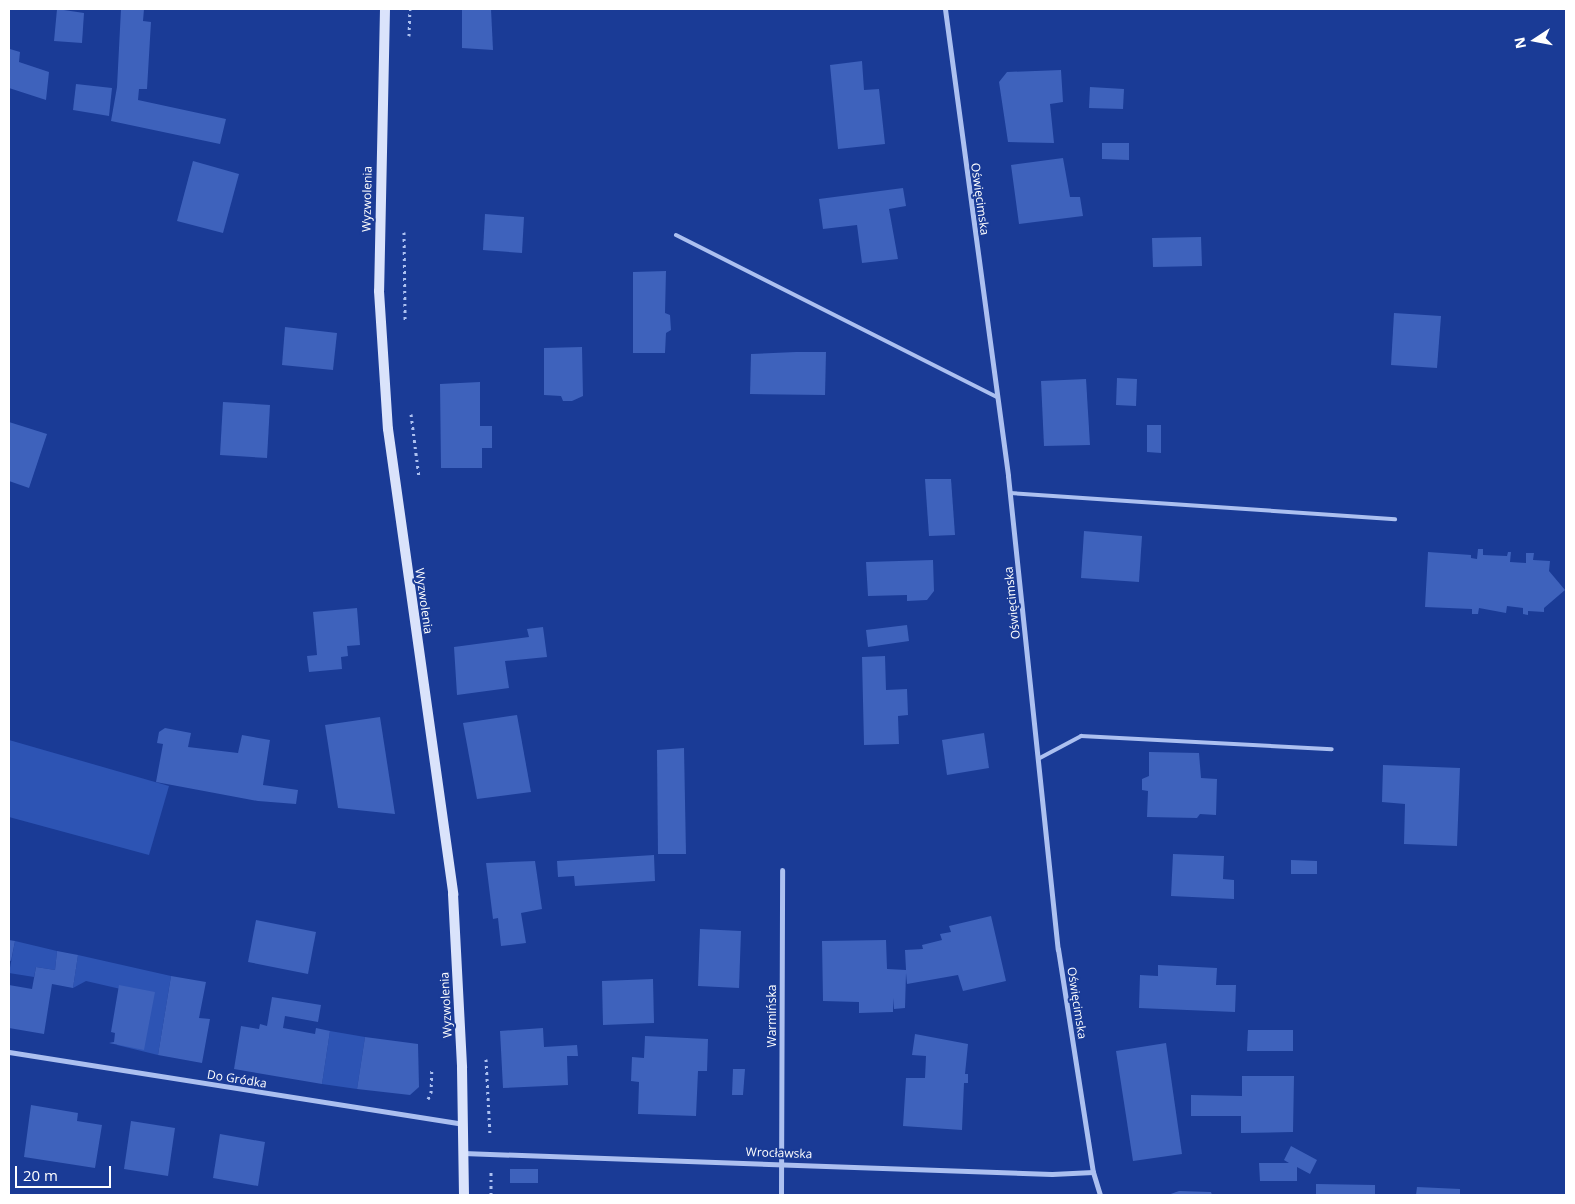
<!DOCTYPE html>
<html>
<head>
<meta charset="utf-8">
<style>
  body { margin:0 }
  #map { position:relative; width:1575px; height:1204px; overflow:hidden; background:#1a3b96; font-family:"Open Sans",sans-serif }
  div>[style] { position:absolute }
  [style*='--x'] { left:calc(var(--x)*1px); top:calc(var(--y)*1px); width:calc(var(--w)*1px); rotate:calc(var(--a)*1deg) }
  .green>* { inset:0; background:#2d54b4 }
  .building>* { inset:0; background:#3e62bc }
  .path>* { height:3px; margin-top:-1.5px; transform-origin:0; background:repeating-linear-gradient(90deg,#acc0f0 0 2.5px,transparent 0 6.5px) }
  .lane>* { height:4px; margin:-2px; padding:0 2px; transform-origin:2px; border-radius:2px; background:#acc0f0 }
  .street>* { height:5px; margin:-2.5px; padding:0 2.5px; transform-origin:2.5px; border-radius:2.5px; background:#acc0f0 }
  .secondary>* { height:10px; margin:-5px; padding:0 5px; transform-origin:5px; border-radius:5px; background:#dae3fb }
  span { translate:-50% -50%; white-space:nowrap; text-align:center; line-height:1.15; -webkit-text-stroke:4px #1a3b96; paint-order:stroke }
  .street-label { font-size:12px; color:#fff }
  .frame { position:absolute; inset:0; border:10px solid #fff; pointer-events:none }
  .north { position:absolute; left:1510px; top:15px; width:50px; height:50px; -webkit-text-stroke:4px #1a3b96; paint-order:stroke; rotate:259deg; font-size:14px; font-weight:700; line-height:20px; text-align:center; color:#fff }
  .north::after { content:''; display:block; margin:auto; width:18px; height:22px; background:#fff; clip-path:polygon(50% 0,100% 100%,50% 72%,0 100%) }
  .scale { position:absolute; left:15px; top:1166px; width:96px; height:22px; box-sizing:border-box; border:2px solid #fff; border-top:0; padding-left:6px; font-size:15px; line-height:18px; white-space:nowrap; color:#fff; -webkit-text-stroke:4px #1a3b96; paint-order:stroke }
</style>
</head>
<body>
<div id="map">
  <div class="green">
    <div style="clip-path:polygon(9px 740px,169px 786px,149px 855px,9px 817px)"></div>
    <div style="clip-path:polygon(15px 941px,57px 951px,55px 970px,36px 967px,34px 977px,9px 973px)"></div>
    <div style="clip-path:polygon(78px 955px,171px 976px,158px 1055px,117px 1045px,125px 990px,86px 981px,73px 988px)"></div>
    <div style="clip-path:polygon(330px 1031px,365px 1037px,357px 1089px,322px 1084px)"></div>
  </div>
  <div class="building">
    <div style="clip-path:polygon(57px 9px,84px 13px,82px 43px,54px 41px)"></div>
    <div style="clip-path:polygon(121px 9px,144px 9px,143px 21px,151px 22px,147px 89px,139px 89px,138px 100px,226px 119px,220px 144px,111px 121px,117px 87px)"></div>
    <div style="clip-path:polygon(462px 9px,491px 9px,493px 50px,462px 48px)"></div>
    <div style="clip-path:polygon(10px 49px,20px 52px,19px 62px,49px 72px,46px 100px,9px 88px)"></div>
    <div style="clip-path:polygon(862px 61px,864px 90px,879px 89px,885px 144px,838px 149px,830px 65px)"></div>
    <div style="clip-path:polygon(1061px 70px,1063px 102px,1050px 104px,1054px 143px,1008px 142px,999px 82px,1007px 72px)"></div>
    <div style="clip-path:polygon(76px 84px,112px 88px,109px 116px,73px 110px)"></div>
    <div style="clip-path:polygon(1090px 87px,1124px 89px,1123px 109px,1089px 108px)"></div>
    <div style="clip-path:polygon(1102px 143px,1129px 143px,1129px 160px,1102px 159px)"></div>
    <div style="clip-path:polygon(1063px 158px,1070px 197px,1080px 197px,1083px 216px,1019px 224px,1011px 165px)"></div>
    <div style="clip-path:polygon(193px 161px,239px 174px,223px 233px,177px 221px)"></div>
    <div style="clip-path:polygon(903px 188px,906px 206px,889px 209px,898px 259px,862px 263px,857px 225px,823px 229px,819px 199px)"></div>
    <div style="clip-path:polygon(485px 214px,524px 217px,522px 253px,483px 250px)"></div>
    <div style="clip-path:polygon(1201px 237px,1202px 266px,1153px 267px,1152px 238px)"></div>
    <div style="clip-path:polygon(666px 271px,665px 313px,670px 315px,671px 330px,666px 333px,665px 353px,633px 353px,633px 272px)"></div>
    <div style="clip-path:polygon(1394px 313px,1441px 316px,1437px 368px,1391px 365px)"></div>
    <div style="clip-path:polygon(285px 327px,337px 333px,333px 370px,282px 365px)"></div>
    <div style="clip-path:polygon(582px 347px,583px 396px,572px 401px,563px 401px,561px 396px,544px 395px,544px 348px)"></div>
    <div style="clip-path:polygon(796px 352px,826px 352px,825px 395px,750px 394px,751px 354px)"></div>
    <div style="clip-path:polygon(1117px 378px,1137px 379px,1136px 406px,1116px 405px)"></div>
    <div style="clip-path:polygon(1086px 379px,1090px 445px,1044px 446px,1041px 381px)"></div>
    <div style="clip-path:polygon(480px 382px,480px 426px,492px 426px,492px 448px,482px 448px,482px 468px,441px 468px,440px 384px)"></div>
    <div style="clip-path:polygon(223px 402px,270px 405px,267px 458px,220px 455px)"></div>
    <div style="clip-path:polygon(9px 422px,47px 434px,29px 488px,9px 481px)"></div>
    <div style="clip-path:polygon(1147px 425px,1161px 425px,1161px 453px,1147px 452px)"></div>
    <div style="clip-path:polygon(925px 479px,951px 479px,955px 535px,929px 536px)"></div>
    <div style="clip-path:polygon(1084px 531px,1142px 536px,1139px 582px,1081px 578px)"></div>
    <div style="clip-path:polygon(1478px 549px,1483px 549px,1483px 555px,1507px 556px,1508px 552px,1511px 552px,1510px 562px,1526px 563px,1526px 553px,1534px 553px,1533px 560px,1550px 561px,1549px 571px,1565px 590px,1544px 608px,1544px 612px,1528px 611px,1528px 615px,1523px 614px,1523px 608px,1507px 606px,1506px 613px,1479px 608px,1478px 614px,1472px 614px,1472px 609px,1425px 607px,1428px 552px,1471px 555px,1471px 558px,1477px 559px)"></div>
    <div style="clip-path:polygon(933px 560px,934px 591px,927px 600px,907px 601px,907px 595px,868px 596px,866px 562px)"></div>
    <div style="clip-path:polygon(357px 608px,360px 645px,347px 646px,348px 656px,341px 657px,342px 669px,309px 672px,307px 656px,317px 655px,313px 612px)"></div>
    <div style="clip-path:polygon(907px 625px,909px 641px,868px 647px,866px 630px)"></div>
    <div style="clip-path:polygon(543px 627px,547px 657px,505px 661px,509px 688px,457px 695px,454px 647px,529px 637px,527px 629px)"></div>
    <div style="clip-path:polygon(885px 656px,886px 690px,907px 689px,908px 715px,898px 716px,899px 744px,864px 745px,862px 657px)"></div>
    <div style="clip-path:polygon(517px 715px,531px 792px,477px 799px,463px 723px)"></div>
    <div style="clip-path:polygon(380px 717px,395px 814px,338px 808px,325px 725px)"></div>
    <div style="clip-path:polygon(165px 728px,191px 733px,188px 747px,238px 753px,242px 735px,270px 740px,263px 785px,298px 790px,296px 804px,258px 801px,156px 782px,163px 744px,157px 743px,159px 732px)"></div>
    <div style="clip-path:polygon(984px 733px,989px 768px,947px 775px,942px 740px)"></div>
    <div style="clip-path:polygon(684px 748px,686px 854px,658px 854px,657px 750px)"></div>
    <div style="clip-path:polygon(1149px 752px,1199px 753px,1201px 778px,1217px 779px,1216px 815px,1200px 814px,1197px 818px,1147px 817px,1148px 791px,1142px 790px,1142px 779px,1149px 776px)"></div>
    <div style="clip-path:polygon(1383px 765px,1460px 768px,1457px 846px,1404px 844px,1405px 804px,1382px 802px)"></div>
    <div style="clip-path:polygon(1173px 854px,1224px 856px,1223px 879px,1234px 880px,1234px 899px,1171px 896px)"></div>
    <div style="clip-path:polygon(654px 855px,655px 881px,575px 886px,574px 876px,558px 877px,557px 861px)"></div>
    <div style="clip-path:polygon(1291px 860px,1317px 861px,1317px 874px,1291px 874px)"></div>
    <div style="clip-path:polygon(535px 861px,542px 909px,521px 913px,526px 943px,501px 946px,498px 918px,493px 919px,486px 863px)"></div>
    <div style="clip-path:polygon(991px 916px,1006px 981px,963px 991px,958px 975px,907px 984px,906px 973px,905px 1008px,894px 1009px,893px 998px,893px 1012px,859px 1013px,859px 1002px,823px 1001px,822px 941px,886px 940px,887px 969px,906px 970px,905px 950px,923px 949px,922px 945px,942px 940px,940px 934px,951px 932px,949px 926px)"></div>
    <div style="clip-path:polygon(256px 920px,316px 932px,308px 974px,248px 962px)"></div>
    <div style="clip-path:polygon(700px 929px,741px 931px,739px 988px,698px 986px)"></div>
    <div style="clip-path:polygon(9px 940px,15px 941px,11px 961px,9px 960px)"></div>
    <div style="clip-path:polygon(57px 951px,78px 955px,73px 988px,52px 984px,44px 1034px,9px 1028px,9px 985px,32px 989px,36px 967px,55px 970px)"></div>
    <div style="clip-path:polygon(1158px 965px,1217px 968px,1216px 985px,1236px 985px,1235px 1012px,1139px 1008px,1140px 975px,1158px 976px)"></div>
    <div style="clip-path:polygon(171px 976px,206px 982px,199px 1018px,210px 1019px,202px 1063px,158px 1055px)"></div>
    <div style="clip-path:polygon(653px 979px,654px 1023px,603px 1025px,602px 981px)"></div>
    <div style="clip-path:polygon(119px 985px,155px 992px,144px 1050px,109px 1043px,114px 1042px,115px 1033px,111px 1032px)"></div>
    <div style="clip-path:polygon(272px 997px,321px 1005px,318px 1022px,285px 1016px,283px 1028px,315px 1034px,316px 1028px,330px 1031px,322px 1084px,234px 1069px,241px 1026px,259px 1029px,260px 1024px,267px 1026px)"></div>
    <div style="clip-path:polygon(543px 1028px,544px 1047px,577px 1045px,578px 1056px,567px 1056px,568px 1085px,503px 1088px,500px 1031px)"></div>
    <div style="clip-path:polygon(1248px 1030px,1293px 1030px,1293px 1051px,1247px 1051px)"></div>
    <div style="clip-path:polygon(915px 1034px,968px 1044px,965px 1074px,968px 1074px,968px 1083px,964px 1083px,962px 1130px,903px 1126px,906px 1078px,925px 1078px,926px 1056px,912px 1055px)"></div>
    <div style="clip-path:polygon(645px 1036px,708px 1039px,707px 1071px,698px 1071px,696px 1116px,638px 1114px,639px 1082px,631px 1081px,632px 1057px,644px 1058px)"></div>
    <div style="clip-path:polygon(365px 1037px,418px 1044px,419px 1087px,410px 1095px,357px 1089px)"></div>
    <div style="clip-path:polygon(1166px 1043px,1182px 1154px,1133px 1161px,1116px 1051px)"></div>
    <div style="clip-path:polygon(733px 1069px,745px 1069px,743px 1095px,732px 1095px)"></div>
    <div style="clip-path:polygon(1242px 1076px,1294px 1076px,1293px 1132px,1241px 1133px,1241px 1116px,1191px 1116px,1191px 1095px,1242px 1096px)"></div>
    <div style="clip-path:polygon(31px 1105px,78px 1113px,77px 1121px,102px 1125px,95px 1168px,24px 1157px)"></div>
    <div style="clip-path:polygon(131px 1121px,175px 1128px,168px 1176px,124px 1169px)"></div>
    <div style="clip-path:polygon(220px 1134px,265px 1142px,258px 1186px,213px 1178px)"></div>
    <div style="clip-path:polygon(1291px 1146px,1317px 1160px,1310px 1174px,1297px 1167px,1297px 1181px,1260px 1181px,1259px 1163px,1289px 1163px,1284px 1160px)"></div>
    <div style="clip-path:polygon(510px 1169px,538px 1169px,538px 1183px,510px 1183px)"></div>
    <div style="clip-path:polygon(1316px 1184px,1375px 1185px,1375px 1195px,1316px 1195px)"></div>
    <div style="clip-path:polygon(1417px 1187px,1460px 1189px,1460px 1195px,1416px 1195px)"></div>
    <div style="clip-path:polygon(1179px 1191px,1211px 1192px,1212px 1195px,1168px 1195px)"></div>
  </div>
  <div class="path">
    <div style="--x:409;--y:36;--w:27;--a:-88"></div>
    <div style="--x:404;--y:232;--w:88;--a:89.3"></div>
    <div style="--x:411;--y:414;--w:64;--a:82.8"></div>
    <div style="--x:486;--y:1059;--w:76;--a:87"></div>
    <div style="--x:428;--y:1099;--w:7;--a:-63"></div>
    <div style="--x:431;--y:1093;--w:24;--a:-88"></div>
    <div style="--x:491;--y:1195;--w:23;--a:-90"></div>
  </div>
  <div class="lane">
    <div style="--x:676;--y:235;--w:360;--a:26.8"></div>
    <div style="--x:1010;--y:493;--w:386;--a:3.9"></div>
    <div style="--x:1038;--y:759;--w:49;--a:-28.1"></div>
    <div style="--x:1081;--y:736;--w:251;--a:3"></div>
  </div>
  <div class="street">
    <div style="--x:945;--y:9;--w:471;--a:82.3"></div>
    <div style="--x:1008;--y:476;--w:476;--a:84"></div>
    <div style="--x:1058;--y:949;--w:226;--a:81.1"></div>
    <div style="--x:1093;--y:1172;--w:24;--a:73"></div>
    <div style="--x:9;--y:1052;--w:459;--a:9"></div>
    <div style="--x:463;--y:1153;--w:589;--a:2.04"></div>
    <div style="--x:1052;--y:1174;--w:41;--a:-2.8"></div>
    <div style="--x:781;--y:1195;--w:325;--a:-89.8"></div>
  </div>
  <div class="secondary">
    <div style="--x:385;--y:9;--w:282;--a:91.2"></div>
    <div style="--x:379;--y:291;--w:138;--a:86.3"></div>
    <div style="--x:388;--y:429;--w:470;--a:82"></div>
    <div style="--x:453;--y:894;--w:174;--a:87"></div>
    <div style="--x:462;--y:1068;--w:127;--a:89.1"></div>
  </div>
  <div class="street-label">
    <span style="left:367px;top:199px;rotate:-89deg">Wyzwolenia</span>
    <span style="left:980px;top:199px;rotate:82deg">Oświęcimska</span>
    <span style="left:424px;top:601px;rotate:82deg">Wyzwolenia</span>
    <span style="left:1012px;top:603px;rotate:-96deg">Oświęcimska</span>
    <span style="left:1077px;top:1003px;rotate:81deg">Oświęcimska</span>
    <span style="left:446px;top:1005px;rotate:-93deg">Wyzwolenia</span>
    <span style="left:772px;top:1016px;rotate:-90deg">Warmińska</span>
    <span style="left:237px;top:1079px;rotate:9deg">Do Gródka</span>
    <span style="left:779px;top:1153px;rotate:2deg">Wrocławska</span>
  </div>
  <div class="frame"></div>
  <div class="north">N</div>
  <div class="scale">20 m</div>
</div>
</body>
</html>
